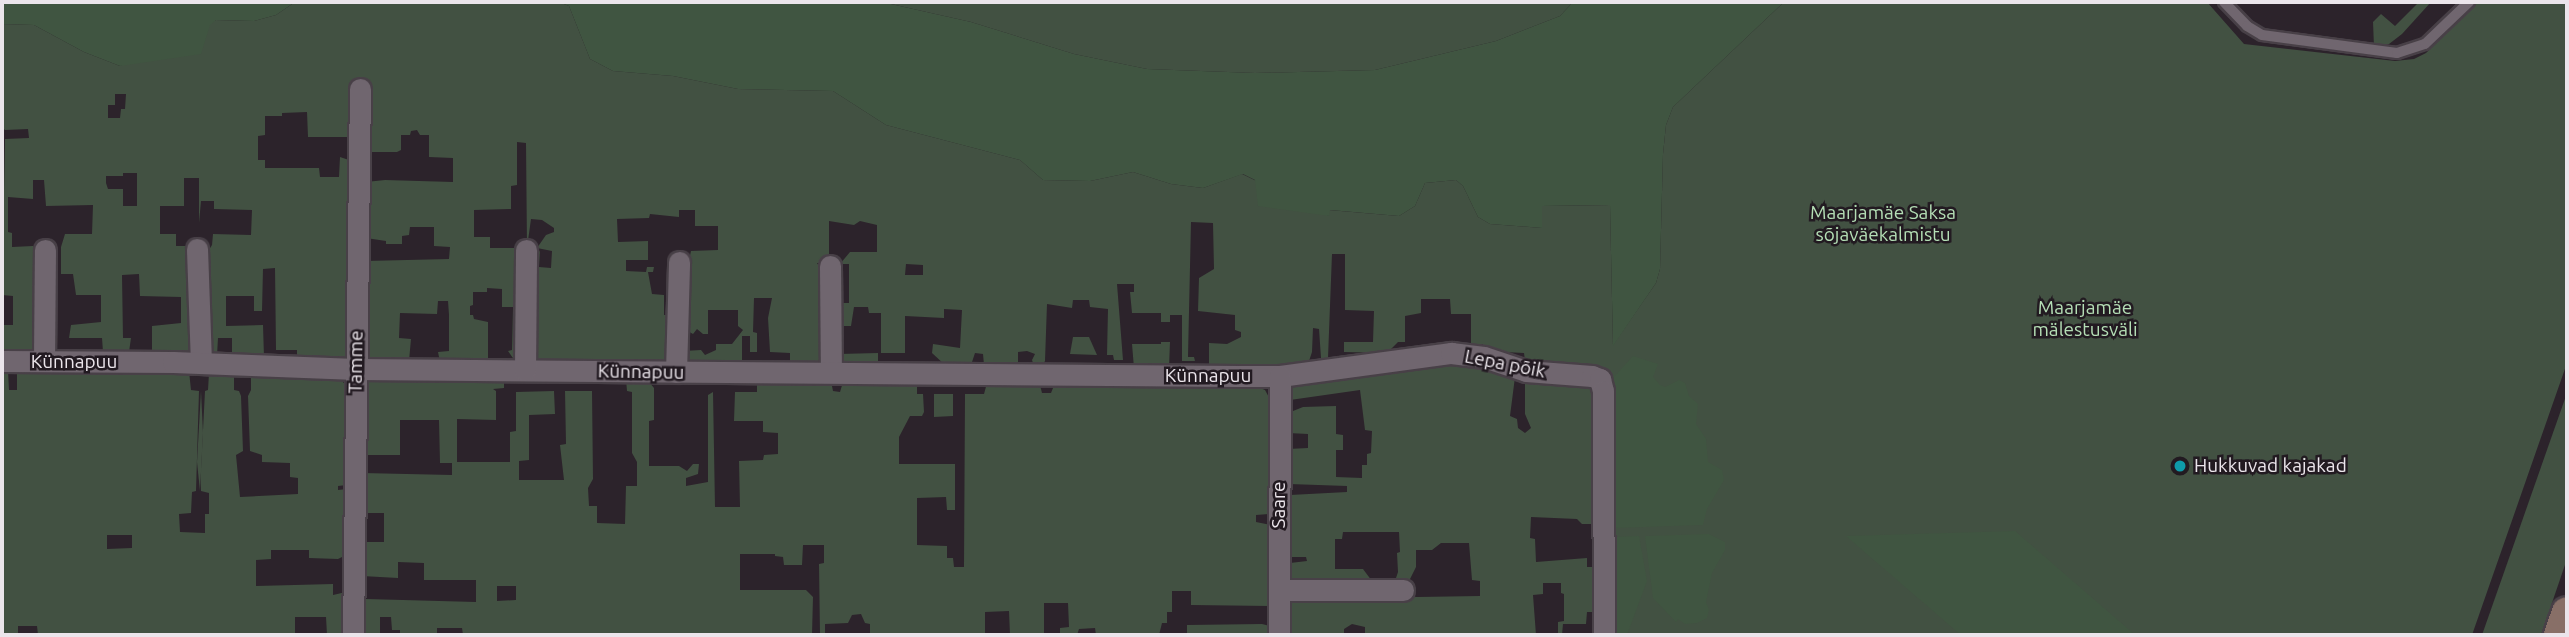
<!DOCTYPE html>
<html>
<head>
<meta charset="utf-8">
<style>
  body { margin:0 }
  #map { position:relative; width:2569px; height:637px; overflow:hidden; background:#2c232b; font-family:Ubuntu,sans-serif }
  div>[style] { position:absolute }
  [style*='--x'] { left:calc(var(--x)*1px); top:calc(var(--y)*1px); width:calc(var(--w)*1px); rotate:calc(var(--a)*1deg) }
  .green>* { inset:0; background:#425142 }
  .forest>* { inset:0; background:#405541 }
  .roads { filter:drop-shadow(2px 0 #484047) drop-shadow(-2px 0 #484047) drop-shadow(0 2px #484047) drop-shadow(0 -2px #484047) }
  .service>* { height:10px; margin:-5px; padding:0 5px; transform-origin:5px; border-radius:5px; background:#70666f }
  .minor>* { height:21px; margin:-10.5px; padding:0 10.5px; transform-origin:10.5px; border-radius:10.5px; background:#70666f }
  .secondary>* { height:30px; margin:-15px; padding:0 15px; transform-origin:15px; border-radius:15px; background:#886f67 }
  .dots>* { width:19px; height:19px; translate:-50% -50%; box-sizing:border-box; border:4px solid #221a21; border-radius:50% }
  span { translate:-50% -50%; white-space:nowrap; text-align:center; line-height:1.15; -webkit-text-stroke:5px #221a21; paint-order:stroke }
  .park-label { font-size:19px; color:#b4deb5 }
  .street-label { font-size:19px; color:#ebe5eb }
  .poi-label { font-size:19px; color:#ebe5eb }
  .left { translate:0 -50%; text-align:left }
  .frame { position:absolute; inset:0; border:4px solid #ebe5eb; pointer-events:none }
</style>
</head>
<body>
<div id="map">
  <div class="green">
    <div style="clip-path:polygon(evenodd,295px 2px,475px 4px,559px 2px,569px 6px,590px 59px,613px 71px,673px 76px,738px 89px,833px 91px,886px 125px,1020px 160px,1043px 180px,1090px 181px,1133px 172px,1171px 184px,1203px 188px,1242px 174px,1329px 216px,1329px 210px,1399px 216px,1415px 206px,1425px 183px,1456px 180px,1463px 186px,1478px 217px,1490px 224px,1542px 228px,1542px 206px,1610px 205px,1613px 345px,1656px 283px,1660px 269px,1663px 154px,1666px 125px,1673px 107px,1784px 2px,2207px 2px,2244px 44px,2395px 61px,2414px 59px,2426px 53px,2478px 2px,2567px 2px,2567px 363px,2472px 635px,1604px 635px,1602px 382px,1606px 370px,1525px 361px,1524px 353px,1483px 351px,1483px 344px,1471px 344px,1471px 314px,1451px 314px,1450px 299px,1421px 299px,1421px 313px,1405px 316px,1405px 342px,1398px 342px,1387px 353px,1344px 352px,1344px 342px,1373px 342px,1374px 311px,1345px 310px,1345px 254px,1332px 254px,1328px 358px,1321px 358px,1319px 329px,1313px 328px,1312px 352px,1308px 364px,1209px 369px,1209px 343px,1227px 344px,1241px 337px,1241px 332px,1235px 330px,1235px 315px,1198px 311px,1199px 278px,1214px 269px,1213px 223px,1191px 222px,1188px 357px,1194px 357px,1195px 361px,1182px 361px,1182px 315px,1170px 315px,1170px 322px,1161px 322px,1161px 313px,1132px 313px,1130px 292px,1134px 292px,1134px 284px,1117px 284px,1123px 360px,1114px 360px,1113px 355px,1107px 355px,1108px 309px,1090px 307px,1089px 300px,1073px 300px,1072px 308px,1047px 304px,1045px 361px,1042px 366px,1034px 366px,1032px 360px,1035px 354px,1027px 351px,1018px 352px,1018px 366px,984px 365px,983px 354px,975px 353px,971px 365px,945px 365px,932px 353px,933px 344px,960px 348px,962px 310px,944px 309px,944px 318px,905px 316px,905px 353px,881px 353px,881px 313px,869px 313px,868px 307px,854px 307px,851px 326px,840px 326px,840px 264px,850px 252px,877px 252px,877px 225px,860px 221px,854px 225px,829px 221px,829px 263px,817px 263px,824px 274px,824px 364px,790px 365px,790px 353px,770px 352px,768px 318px,772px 298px,754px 298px,753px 332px,757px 333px,757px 352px,750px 352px,750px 336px,742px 336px,742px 365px,688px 366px,684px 351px,701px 350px,705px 355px,716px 350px,716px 344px,732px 344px,743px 330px,738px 326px,738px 310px,708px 310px,708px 334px,703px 334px,697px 329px,693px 334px,686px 330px,686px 274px,691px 251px,718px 250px,718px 226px,695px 226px,695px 210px,679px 210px,679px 217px,650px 214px,649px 218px,617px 219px,618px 242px,648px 241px,648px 260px,626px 260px,626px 271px,646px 272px,647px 267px,654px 267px,653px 272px,648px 272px,652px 294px,664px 295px,664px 315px,671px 315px,670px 363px,535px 362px,533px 264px,540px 250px,539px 267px,551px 268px,552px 251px,537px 248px,546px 235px,554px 232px,554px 228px,542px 220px,531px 219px,527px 248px,526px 143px,517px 142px,517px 185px,511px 186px,511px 209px,474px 210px,474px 237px,490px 237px,490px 248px,514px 248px,520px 264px,515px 361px,508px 351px,512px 350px,513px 307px,502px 307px,502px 289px,487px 288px,487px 292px,473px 292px,473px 305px,470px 306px,470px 315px,473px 315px,474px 319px,488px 322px,488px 361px,440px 362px,438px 352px,449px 351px,449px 315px,448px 301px,438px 301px,437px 314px,400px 313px,399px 338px,411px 339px,409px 361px,367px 361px,365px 261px,449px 259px,450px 247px,434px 246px,434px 227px,410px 227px,409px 235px,402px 236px,402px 244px,386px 244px,386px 241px,366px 238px,366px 182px,385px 180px,453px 182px,453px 158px,429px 157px,429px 135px,420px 135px,417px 130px,411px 131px,410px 135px,401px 135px,401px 150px,397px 152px,365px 152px,353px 137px,308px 137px,307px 112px,282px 113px,282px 116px,265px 116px,265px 135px,258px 136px,258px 160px,265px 160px,265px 168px,319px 168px,320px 177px,339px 177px,340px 157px,349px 160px,349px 359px,297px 359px,297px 350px,276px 350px,275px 268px,263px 269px,262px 311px,254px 311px,254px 296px,226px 296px,226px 326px,263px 325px,264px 357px,232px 356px,232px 338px,218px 338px,217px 356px,210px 356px,207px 253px,212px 245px,213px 234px,251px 235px,252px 210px,214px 209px,214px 201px,201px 201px,199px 223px,199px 178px,184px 178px,184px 206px,160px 206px,160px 234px,176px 234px,176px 246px,186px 246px,193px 265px,193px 354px,152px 353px,152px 326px,181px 323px,181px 297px,140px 296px,139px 274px,122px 275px,123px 338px,131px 338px,129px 352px,103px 352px,102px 338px,69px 338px,71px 325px,101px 322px,101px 295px,76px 295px,73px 274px,61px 274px,61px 247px,65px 234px,92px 234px,93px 205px,46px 206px,44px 180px,33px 180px,33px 199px,8px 197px,8px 232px,12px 233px,12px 247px,33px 246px,37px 254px,35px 321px,32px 321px,37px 325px,37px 353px,2px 353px,2px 325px,13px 325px,13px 296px,2px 295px,5px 139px,29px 138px,28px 129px,5px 130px,2px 127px,2px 24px,34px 25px,84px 52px,120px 66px,216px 20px,254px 21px,276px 15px,295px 2px,115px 94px,126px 94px,125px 109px,121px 109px,120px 118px,108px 118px,108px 105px,115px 105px,115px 94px,295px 2px,123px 173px,137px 173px,137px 206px,123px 206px,123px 189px,108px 189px,106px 183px,106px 176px,123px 176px,123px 173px,295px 2px,840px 264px,849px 264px,849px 303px,841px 303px,840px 264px,295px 2px,906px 264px,923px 265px,923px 275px,905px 275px,906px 264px)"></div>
    <div style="clip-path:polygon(882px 2px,1573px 2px,1560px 16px,1496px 41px,1375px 70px,1255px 73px,1147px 69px,1074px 54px,971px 22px)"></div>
    <div style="clip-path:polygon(2419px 2px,2431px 2px,2402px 34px,2389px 44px,2374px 47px,2373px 22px,2381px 14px,2395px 26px)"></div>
    <div style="clip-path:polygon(1073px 337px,1089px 337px,1097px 355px,1070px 354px)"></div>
    <div style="clip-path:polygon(1161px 342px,1170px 342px,1169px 368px,1134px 368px,1132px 344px,1161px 344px)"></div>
    <div style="clip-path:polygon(878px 353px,878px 364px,842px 364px,839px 354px)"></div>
    <div style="clip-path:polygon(1461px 360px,1515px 377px,1510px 416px,1517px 419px,1518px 428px,1525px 433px,1531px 428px,1525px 414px,1525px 377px,1592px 382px,1598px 524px,1582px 524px,1577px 519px,1531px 517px,1530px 538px,1535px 539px,1536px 562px,1587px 558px,1587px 567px,1598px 567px,1598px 612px,1587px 612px,1586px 624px,1563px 624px,1562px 635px,1558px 635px,1558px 622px,1564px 621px,1564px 594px,1561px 593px,1561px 583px,1543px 583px,1543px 594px,1533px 595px,1536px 635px,1365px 635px,1365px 627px,1352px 624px,1344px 629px,1344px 635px,1287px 635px,1289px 601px,1292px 599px,1480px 596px,1480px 581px,1472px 580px,1469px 543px,1441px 543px,1432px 550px,1416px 550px,1416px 567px,1410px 579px,1406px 584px,1394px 584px,1398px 572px,1397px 553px,1400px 552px,1399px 532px,1343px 532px,1342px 539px,1335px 539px,1335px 569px,1363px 569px,1372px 581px,1289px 585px,1290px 563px,1307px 561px,1306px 557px,1290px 557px,1290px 495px,1347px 492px,1347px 486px,1289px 484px,1288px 449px,1308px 448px,1308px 434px,1288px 433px,1288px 413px,1303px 407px,1336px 406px,1336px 434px,1343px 435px,1343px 450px,1336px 450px,1336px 477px,1362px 478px,1362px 465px,1367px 465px,1367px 454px,1371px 453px,1372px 431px,1365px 430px,1360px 390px,1290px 400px,1288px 393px,1294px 384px)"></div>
    <div style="clip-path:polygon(evenodd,2px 369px,8px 371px,9px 390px,17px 390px,17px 369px,189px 371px,191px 390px,199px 391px,196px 491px,192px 492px,191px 513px,179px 514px,180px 532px,205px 533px,205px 514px,209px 514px,209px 493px,201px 491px,201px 469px,205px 391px,208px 390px,209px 373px,234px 373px,234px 390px,239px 391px,241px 396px,243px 451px,236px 455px,240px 497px,298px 494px,298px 478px,290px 477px,290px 463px,262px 462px,262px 455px,250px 451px,248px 396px,251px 390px,251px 375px,341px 379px,348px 389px,347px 485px,338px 486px,338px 490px,347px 489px,346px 555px,338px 559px,309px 558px,309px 550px,271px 550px,271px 559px,256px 560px,256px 586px,333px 584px,333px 595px,346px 592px,346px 635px,327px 635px,326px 617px,295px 617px,295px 635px,38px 635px,37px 626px,18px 626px,18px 635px,2px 635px,2px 369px,107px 535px,132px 535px,132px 548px,107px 549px,107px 535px)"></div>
    <div style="clip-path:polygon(evenodd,504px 378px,504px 388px,493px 389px,496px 391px,496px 420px,457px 419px,457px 462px,510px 462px,510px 432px,516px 431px,516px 392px,554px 391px,555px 414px,529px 415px,529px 460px,519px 461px,519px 480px,564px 480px,560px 445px,566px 444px,565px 391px,592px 391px,593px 479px,588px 488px,589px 506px,597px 506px,597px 523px,625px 524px,626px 486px,637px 486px,637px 462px,632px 453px,632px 392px,627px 391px,626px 379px,649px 382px,654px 388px,654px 420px,649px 421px,649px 466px,679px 466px,687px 471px,693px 464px,699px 464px,698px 474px,686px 478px,686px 486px,708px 482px,708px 395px,713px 392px,715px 507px,740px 507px,739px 461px,763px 460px,764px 455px,778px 454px,778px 433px,763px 432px,763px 421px,734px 421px,735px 392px,757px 392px,757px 382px,831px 381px,833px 391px,840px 392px,843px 382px,917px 380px,917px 394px,923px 394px,924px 412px,922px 416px,910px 416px,899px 437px,899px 464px,955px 464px,955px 510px,947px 510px,946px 497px,917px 498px,917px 545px,947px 546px,947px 558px,953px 558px,954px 567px,964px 567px,965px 394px,984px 394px,987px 383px,1040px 385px,1042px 393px,1051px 393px,1055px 383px,1253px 385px,1265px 390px,1271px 401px,1269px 514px,1256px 515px,1256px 522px,1271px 525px,1270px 606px,1191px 605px,1191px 591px,1172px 591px,1172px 612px,1167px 612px,1167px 623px,1162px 623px,1159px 635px,1096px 635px,1095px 628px,1079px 629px,1077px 635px,1060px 635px,1060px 628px,1069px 627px,1068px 603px,1044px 603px,1044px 635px,1010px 635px,1009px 611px,985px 612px,985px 635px,870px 635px,870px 624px,865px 623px,861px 614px,852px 615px,848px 623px,825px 624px,825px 635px,820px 635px,819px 564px,824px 563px,824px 545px,803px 545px,802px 565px,784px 565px,783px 557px,775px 556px,775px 554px,740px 554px,740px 590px,806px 590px,813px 597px,812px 635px,463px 635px,462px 628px,437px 628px,437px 635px,400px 635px,400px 630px,392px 630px,391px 617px,380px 617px,380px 635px,360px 635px,366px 599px,476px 602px,476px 580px,424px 580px,424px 563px,398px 562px,398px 578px,362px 576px,363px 542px,384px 542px,384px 513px,364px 513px,362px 473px,452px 475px,452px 463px,440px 463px,439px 420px,400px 420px,400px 455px,362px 455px,367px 381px,504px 378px,516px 586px,516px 600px,497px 601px,497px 586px,516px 586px)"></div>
    <div style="clip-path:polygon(201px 391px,203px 433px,200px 491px,197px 462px)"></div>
    <div style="clip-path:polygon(2567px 393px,2567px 559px,2541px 635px,2482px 635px)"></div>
    <div style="clip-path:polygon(934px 394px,953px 394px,953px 416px,934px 417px)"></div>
    <div style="clip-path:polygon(1262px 624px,1270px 626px,1272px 635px,1187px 635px,1187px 625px)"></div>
  </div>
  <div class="forest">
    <div style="clip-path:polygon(2px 2px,295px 2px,276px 15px,254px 21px,216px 20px,210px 25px,201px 54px,120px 66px,84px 52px,34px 25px,2px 24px)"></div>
    <div style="clip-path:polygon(559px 2px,882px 2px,971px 22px,1074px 54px,1147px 69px,1255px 73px,1375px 70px,1496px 41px,1560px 16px,1573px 2px,1784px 2px,1673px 107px,1666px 125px,1663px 154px,1660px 269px,1656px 283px,1613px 346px,1610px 205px,1542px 206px,1542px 228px,1490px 224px,1478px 217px,1463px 186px,1456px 180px,1425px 183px,1415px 206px,1399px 216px,1330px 210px,1329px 216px,1258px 206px,1255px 180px,1243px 174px,1203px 188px,1171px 184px,1133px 172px,1090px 181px,1043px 180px,1020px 160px,886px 125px,833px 91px,738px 89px,673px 76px,613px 71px,590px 59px,569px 6px)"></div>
    <div style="clip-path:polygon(1633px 356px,1658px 364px,1653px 377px,1660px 385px,1665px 387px,1679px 380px,1685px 383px,1689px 396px,1698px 404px,1696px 424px,1706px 439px,1708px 462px,1722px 470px,1724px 480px,1707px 509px,1703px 525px,1614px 528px,1614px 377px)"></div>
    <div style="clip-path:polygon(2015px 531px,2135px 635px,1961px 635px,1846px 536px)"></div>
    <div style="clip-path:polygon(1709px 534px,1725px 542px,1725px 550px,1712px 573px,1706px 602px,1709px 610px,1707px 618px,1697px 623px,1685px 624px,1678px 619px,1676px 622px,1653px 598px,1645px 536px)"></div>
    <div style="clip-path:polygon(1639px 536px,1647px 581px,1627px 635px,1615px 635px,1614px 537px)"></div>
  </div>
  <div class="roads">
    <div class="service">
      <div style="--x:2224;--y:2;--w:33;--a:46"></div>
      <div style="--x:2247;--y:26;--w:17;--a:31"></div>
      <div style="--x:2262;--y:35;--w:136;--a:7.6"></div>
      <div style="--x:2397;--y:53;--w:29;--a:-18"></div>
      <div style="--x:2425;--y:44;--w:61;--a:-43.7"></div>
    </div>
    <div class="minor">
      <div style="--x:197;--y:249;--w:114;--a:88"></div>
      <div style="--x:830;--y:266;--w:106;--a:89.5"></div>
      <div style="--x:2;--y:361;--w:171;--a:0.3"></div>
      <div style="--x:173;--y:362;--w:183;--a:2.2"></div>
      <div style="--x:356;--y:369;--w:884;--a:0.45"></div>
      <div style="--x:1240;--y:376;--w:40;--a:0"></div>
      <div style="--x:1280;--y:376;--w:173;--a:-7.7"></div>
      <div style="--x:1451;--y:353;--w:33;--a:7"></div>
      <div style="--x:1484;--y:357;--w:44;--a:18.4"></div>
      <div style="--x:1526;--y:371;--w:66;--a:4.3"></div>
      <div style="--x:1592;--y:376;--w:9;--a:21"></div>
      <div style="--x:1600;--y:379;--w:12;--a:76"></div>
      <div style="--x:1603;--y:391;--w:244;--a:89.8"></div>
      <div style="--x:44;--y:361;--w:111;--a:-89.5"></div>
      <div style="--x:525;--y:370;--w:120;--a:-89.5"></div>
      <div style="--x:676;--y:372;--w:110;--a:-88.4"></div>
      <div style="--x:1279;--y:590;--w:124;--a:0"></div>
      <div style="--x:353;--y:635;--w:546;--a:-89.27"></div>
      <div style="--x:1279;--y:635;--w:259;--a:-89.8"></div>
    </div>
    <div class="secondary">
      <div style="--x:2559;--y:635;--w:24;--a:-71"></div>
    </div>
  </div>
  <div class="dots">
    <div style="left:2180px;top:466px;background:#0f9aa8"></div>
  </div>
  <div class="park-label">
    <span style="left:1883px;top:224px">Maarjamäe Saksa<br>sõjaväekalmistu</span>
    <span style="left:2085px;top:319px">Maarjamäe<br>mälestusväli</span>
  </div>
  <div class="street-label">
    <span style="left:74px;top:362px">Künnapuu</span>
    <span style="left:356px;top:362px;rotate:-89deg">Tamme</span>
    <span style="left:1505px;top:364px;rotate:11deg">Lepa põik</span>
    <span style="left:641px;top:372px;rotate:1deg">Künnapuu</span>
    <span style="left:1208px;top:376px">Künnapuu</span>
    <span style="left:1279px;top:505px;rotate:-90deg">Saare</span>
  </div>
  <div class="poi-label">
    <span class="left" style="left:2194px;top:466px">Hukkuvad kajakad</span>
  </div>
  <div class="frame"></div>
</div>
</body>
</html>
